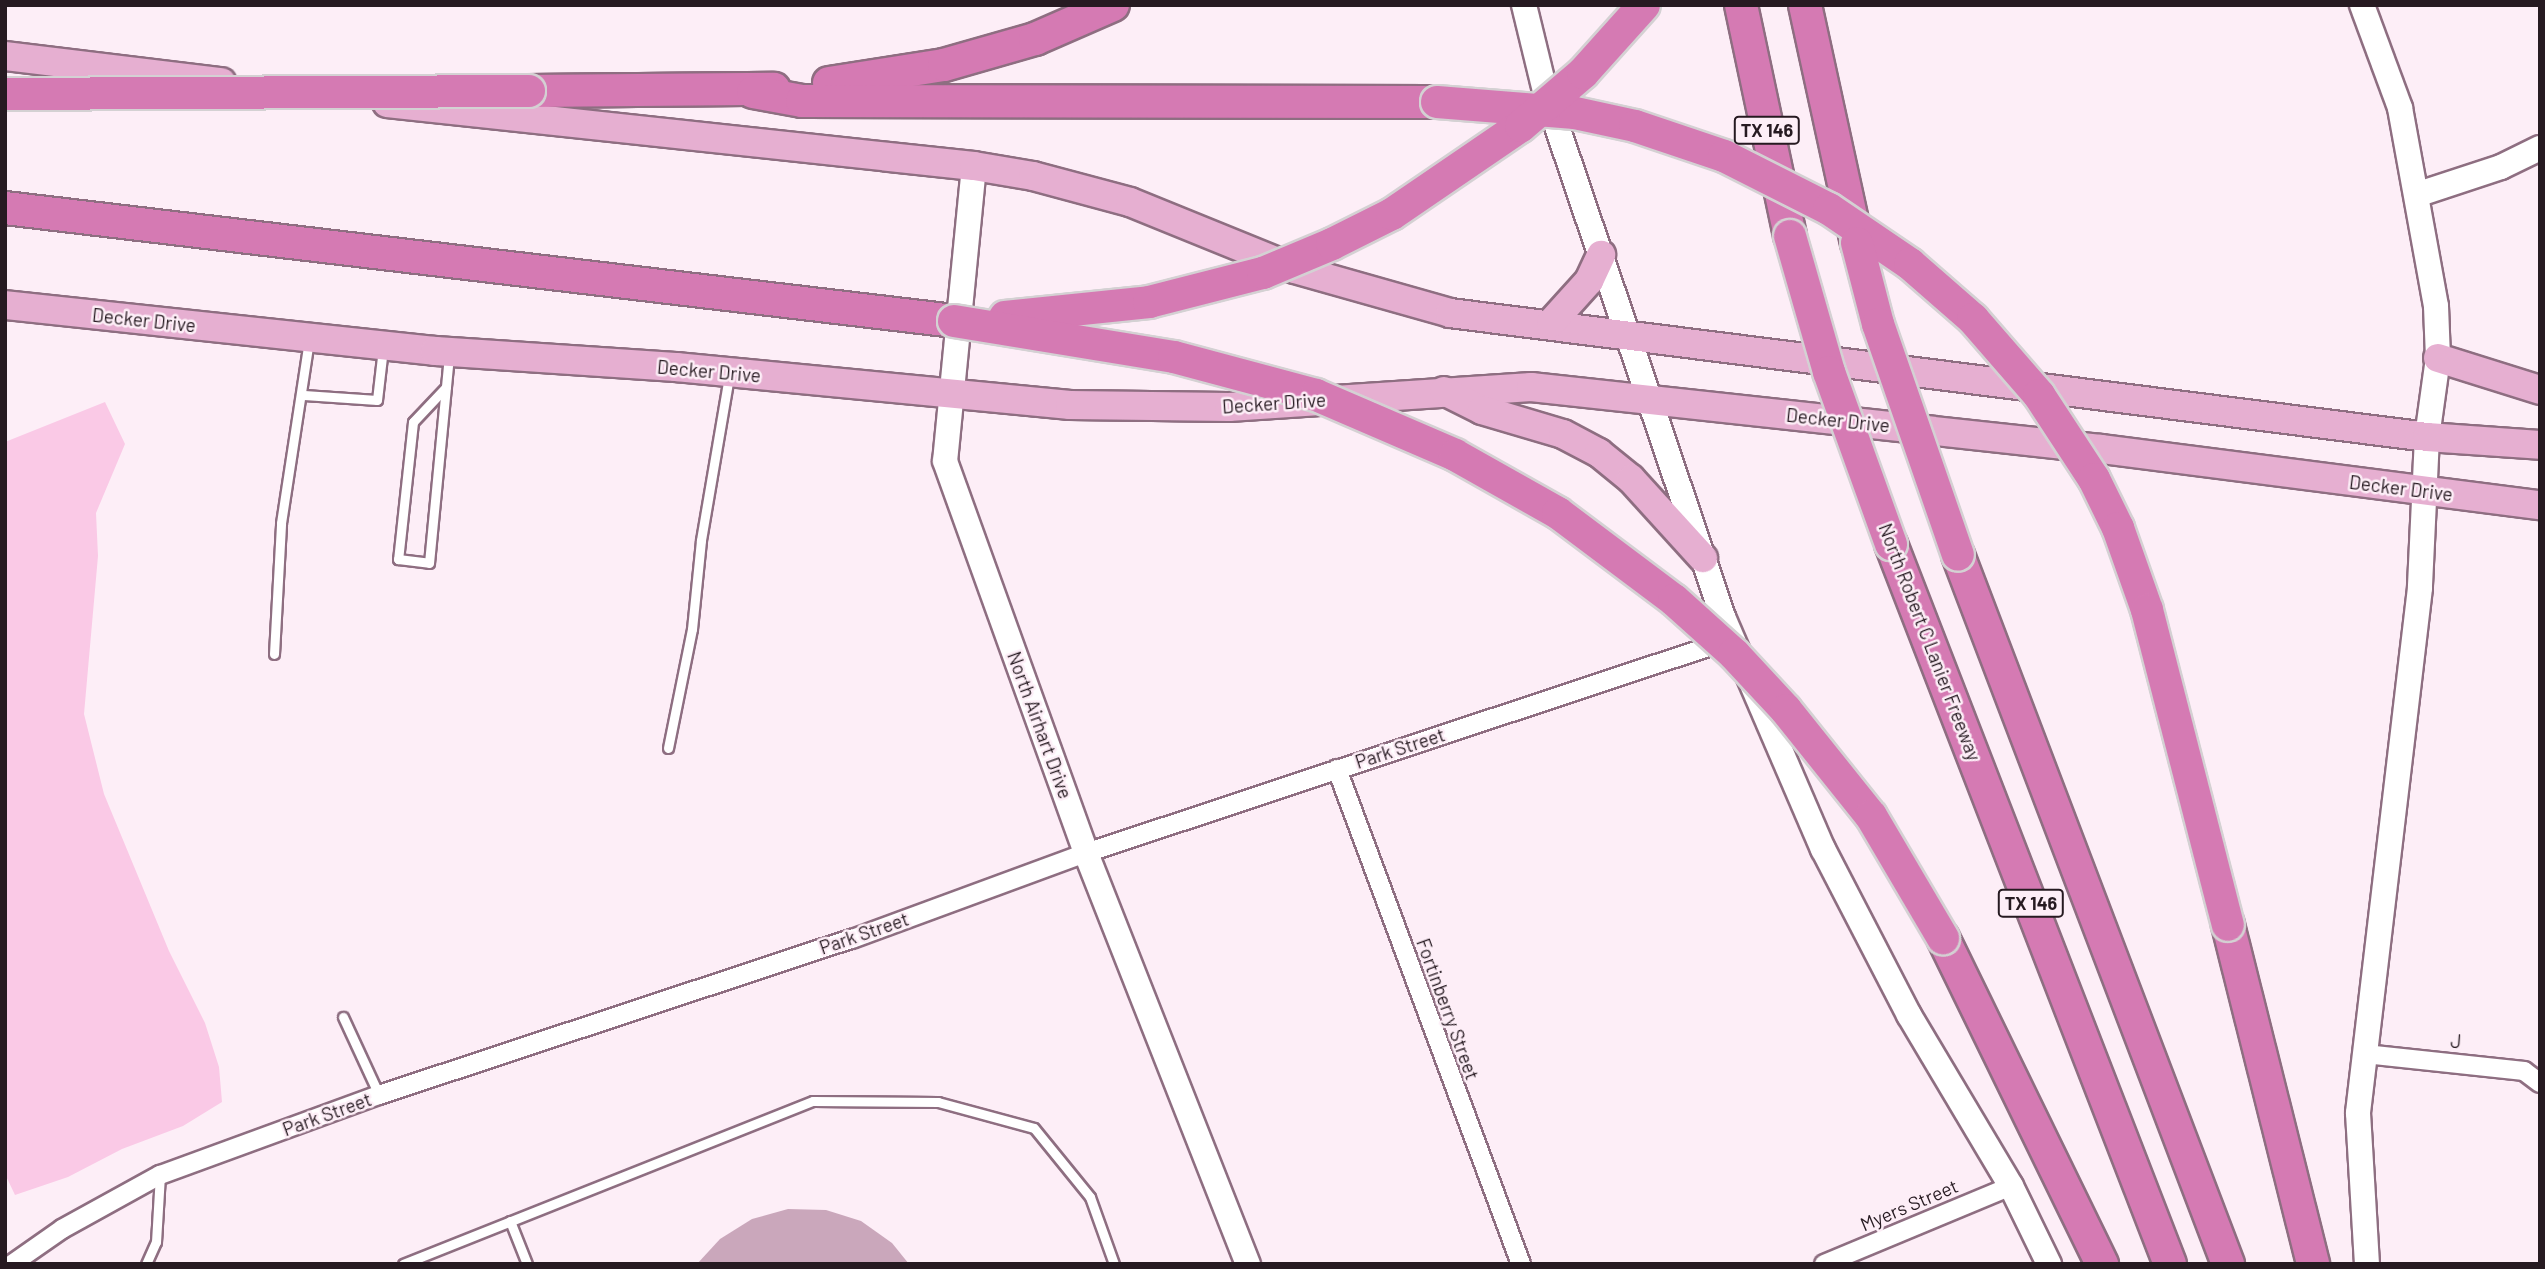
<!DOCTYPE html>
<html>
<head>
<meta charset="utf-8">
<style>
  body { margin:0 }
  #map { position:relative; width:2545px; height:1269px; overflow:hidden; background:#fdeef7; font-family:Barlow,sans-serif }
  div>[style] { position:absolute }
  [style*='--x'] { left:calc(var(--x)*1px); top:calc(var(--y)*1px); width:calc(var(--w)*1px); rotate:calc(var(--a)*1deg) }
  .green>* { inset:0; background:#fac9e6 }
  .building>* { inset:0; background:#caa7bb }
  .roads { filter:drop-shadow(2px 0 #8e6e81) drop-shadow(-2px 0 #8e6e81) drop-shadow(0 2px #8e6e81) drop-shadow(0 -2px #8e6e81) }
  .lane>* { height:9px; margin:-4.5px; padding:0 4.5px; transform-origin:4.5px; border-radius:4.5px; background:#fff }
  .street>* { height:18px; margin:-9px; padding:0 9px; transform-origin:9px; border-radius:9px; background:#fff }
  .secondary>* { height:24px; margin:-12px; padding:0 12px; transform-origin:12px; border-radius:12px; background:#fff }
  .primary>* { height:28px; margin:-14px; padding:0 14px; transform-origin:14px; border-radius:14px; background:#e6afd1 }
  .highway>* { height:32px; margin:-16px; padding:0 16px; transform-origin:16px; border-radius:16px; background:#d57ab3 }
  .bridges { filter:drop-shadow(2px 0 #d4d1d3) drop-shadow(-2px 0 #d4d1d3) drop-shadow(0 2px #d4d1d3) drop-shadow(0 -2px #d4d1d3) }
  .highway-bridge>* { height:32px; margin:-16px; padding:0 16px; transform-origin:16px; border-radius:16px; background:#d57ab3 }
  span { translate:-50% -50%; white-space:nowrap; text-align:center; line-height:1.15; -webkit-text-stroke:5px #fdeef7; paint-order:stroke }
  .shield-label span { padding:2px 5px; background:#fdeef7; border:2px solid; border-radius:5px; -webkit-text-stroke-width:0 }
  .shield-label { font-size:18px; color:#261a21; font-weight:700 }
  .street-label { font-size:19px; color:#261a21 }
  .frame { position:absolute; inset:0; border:7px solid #261a21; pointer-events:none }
</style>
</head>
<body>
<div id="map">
  <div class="green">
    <div style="clip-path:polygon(105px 402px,125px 444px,96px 513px,98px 556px,84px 714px,104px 794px,169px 951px,205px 1023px,219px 1067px,222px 1102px,183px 1126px,122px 1149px,68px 1177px,15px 1195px,5px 1174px,5px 442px)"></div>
  </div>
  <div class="building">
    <div style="clip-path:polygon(788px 1209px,826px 1210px,861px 1221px,892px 1243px,909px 1264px,697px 1264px,720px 1239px,752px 1219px)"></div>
  </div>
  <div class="roads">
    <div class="lane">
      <div style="--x:446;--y:387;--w:48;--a:133.3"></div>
      <div style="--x:413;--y:422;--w:138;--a:96.2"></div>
      <div style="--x:398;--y:559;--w:31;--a:7"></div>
      <div style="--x:429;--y:563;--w:209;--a:-84.5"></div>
      <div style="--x:304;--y:395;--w:73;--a:3.9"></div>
      <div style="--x:377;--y:400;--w:52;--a:-83.4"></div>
      <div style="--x:274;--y:654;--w:131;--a:-86.9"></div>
      <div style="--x:281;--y:523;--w:185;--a:-81.3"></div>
      <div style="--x:668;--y:748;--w:121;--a:-78.6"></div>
      <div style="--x:692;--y:629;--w:89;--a:-84.2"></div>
      <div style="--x:701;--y:540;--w:165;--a:-80.3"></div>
      <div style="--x:343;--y:1017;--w:86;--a:65.2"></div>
      <div style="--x:510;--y:1221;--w:46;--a:68.4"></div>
      <div style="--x:146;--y:1264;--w:24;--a:-66"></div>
      <div style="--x:156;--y:1242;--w:67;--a:-86.6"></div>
      <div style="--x:403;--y:1264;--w:441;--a:-21.7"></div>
      <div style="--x:813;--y:1101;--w:125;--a:0.5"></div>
      <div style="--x:938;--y:1102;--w:99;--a:15.2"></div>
      <div style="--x:1034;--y:1128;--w:89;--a:50.9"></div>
      <div style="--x:1090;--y:1197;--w:71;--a:70.3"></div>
    </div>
    <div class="street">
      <div style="--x:1337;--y:769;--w:528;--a:69.61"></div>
      <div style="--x:2365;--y:1054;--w:160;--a:6.1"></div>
      <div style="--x:2524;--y:1071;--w:20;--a:37"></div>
      <div style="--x:12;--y:1264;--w:61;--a:-35"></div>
      <div style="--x:62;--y:1229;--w:112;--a:-28.9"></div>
      <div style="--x:160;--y:1175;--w:233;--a:-20.1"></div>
      <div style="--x:379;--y:1095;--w:498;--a:-18.3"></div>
      <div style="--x:852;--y:939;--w:249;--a:-20.2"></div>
      <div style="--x:1086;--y:853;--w:674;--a:-18.33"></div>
      <div style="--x:1824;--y:1264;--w:203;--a:-22.6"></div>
    </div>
    <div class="secondary">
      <div style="--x:1524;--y:5;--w:89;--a:76.3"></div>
      <div style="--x:1545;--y:91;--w:555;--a:71.3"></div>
      <div style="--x:1723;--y:617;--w:253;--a:66.7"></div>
      <div style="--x:1823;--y:849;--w:187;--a:62.6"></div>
      <div style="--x:1909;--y:1015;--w:199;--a:59.2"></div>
      <div style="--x:2011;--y:1186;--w:87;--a:64"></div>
      <div style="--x:2362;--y:5;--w:110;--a:69.7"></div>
      <div style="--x:2400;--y:108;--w:201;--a:79.7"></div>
      <div style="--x:2436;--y:306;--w:52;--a:87.8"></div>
      <div style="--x:2438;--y:358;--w:80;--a:97.9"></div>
      <div style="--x:2427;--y:437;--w:151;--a:92.7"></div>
      <div style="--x:2420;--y:588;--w:529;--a:96.74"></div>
      <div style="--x:2358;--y:1113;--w:151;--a:86.6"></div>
      <div style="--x:974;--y:166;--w:296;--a:95.6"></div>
      <div style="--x:945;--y:461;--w:417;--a:70.2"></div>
      <div style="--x:1086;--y:853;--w:442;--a:68.5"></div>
      <div style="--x:2419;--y:194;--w:86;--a:-18.2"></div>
      <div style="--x:2501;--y:167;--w:43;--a:-26"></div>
    </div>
    <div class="primary">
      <div style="--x:5;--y:56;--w:218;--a:6.9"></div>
      <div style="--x:387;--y:103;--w:590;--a:6.13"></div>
      <div style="--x:974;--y:166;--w:60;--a:9.6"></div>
      <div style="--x:1033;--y:176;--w:100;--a:15"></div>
      <div style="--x:1130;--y:202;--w:178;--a:22.1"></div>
      <div style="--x:1295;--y:269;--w:161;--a:15.8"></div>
      <div style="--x:1450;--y:313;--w:985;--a:7.23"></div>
      <div style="--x:2427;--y:437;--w:113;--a:4"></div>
      <div style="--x:5;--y:305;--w:432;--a:6.1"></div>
      <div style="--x:435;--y:351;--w:242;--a:3.8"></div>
      <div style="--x:676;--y:367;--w:396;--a:5.5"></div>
      <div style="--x:1070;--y:405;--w:159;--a:0.7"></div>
      <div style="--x:1229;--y:407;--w:303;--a:-3.8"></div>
      <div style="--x:1531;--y:387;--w:573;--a:6.21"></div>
      <div style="--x:2101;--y:449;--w:443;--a:7.3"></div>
      <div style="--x:1551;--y:323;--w:57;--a:-47.9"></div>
      <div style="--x:1589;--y:281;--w:29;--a:-65"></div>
      <div style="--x:2438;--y:358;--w:107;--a:17.4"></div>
      <div style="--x:1444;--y:391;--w:42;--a:26.6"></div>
      <div style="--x:1482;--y:410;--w:84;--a:16.5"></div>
      <div style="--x:1563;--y:434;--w:41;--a:27.8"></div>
      <div style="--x:1599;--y:453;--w:41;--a:39.1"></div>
      <div style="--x:1631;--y:479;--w:107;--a:47.7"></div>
    </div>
    <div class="highway">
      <div style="--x:1741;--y:5;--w:236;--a:78"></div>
      <div style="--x:1805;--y:5;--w:244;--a:77.7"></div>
      <div style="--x:829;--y:83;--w:116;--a:-8.9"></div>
      <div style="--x:944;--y:65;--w:95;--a:-15.9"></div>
      <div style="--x:1035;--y:39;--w:85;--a:-23.6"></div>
      <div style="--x:529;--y:91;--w:245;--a:-0.5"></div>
      <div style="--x:753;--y:92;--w:50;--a:10.4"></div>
      <div style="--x:802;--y:101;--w:635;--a:0.09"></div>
      <div style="--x:5;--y:208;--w:956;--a:6.79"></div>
      <div style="--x:1891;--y:544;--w:772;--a:68.82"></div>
      <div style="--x:1958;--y:555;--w:759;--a:69.15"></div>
      <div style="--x:2228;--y:925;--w:349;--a:75.9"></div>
      <div style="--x:1943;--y:938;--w:363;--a:64"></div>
    </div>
  </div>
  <div class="bridges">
    <div class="highway-bridge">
      <div style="--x:5;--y:94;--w:524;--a:-0.33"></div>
      <div style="--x:1437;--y:102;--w:138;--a:4.6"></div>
      <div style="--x:1575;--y:113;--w:61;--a:12.2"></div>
      <div style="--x:1635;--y:126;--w:94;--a:18.6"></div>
      <div style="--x:1724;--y:156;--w:118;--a:26.8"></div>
      <div style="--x:1829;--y:209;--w:98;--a:34.2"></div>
      <div style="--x:1910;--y:264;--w:84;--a:41.1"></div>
      <div style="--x:1973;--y:319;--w:101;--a:49"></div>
      <div style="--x:2039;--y:395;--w:100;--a:56.8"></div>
      <div style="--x:2094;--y:479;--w:55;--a:63.9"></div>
      <div style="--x:2118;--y:528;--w:87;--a:70.5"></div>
      <div style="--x:2147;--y:610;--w:325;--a:75.6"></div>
      <div style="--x:1790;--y:236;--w:141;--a:74"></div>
      <div style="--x:1829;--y:372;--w:183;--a:70.2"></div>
      <div style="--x:1857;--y:243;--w:84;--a:75.5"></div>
      <div style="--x:1878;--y:324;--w:244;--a:70.9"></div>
      <div style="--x:1005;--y:317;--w:145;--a:-5.9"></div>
      <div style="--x:1149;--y:302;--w:118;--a:-14.3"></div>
      <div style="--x:1263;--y:273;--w:75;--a:-22.8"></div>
      <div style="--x:1332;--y:244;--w:67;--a:-26.6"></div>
      <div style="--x:1392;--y:214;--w:156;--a:-34.3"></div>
      <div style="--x:1521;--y:126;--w:82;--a:-40.5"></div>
      <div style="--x:1583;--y:73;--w:91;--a:-48.1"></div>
      <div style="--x:954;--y:321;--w:223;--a:9.3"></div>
      <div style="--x:1174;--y:357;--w:147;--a:15"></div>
      <div style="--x:1316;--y:395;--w:151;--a:23.3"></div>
      <div style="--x:1455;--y:455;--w:118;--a:29.4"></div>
      <div style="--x:1558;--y:513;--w:145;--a:36.9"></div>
      <div style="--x:1674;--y:600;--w:81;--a:42"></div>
      <div style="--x:1734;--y:654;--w:76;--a:47.1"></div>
      <div style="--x:1786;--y:710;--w:136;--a:51.3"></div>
      <div style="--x:1871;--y:816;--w:142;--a:59.5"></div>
    </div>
  </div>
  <div class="shield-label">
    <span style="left:1767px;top:130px">TX 146</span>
    <span style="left:2031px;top:903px">TX 146</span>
  </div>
  <div class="street-label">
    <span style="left:144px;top:320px;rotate:6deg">Decker Drive</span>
    <span style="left:709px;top:371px;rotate:5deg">Decker Drive</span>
    <span style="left:1274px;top:403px;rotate:-4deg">Decker Drive</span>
    <span style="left:1838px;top:420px;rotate:6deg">Decker Drive</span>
    <span style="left:2401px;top:488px;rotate:7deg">Decker Drive</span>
    <span style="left:1930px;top:642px;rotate:69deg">North Robert C Lanier Freeway</span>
    <span style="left:1040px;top:725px;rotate:70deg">North Airhart Drive</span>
    <span style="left:1400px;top:748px;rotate:-18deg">Park Street</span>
    <span style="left:864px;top:933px;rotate:-19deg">Park Street</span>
    <span style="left:1448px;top:1009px;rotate:70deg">Fortinberry Street</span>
    <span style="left:2456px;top:1041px;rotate:4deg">J</span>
    <span style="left:327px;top:1114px;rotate:-20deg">Park Street</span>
    <span style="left:1909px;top:1205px;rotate:-23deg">Myers Street</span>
  </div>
  <div class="frame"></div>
</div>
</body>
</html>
